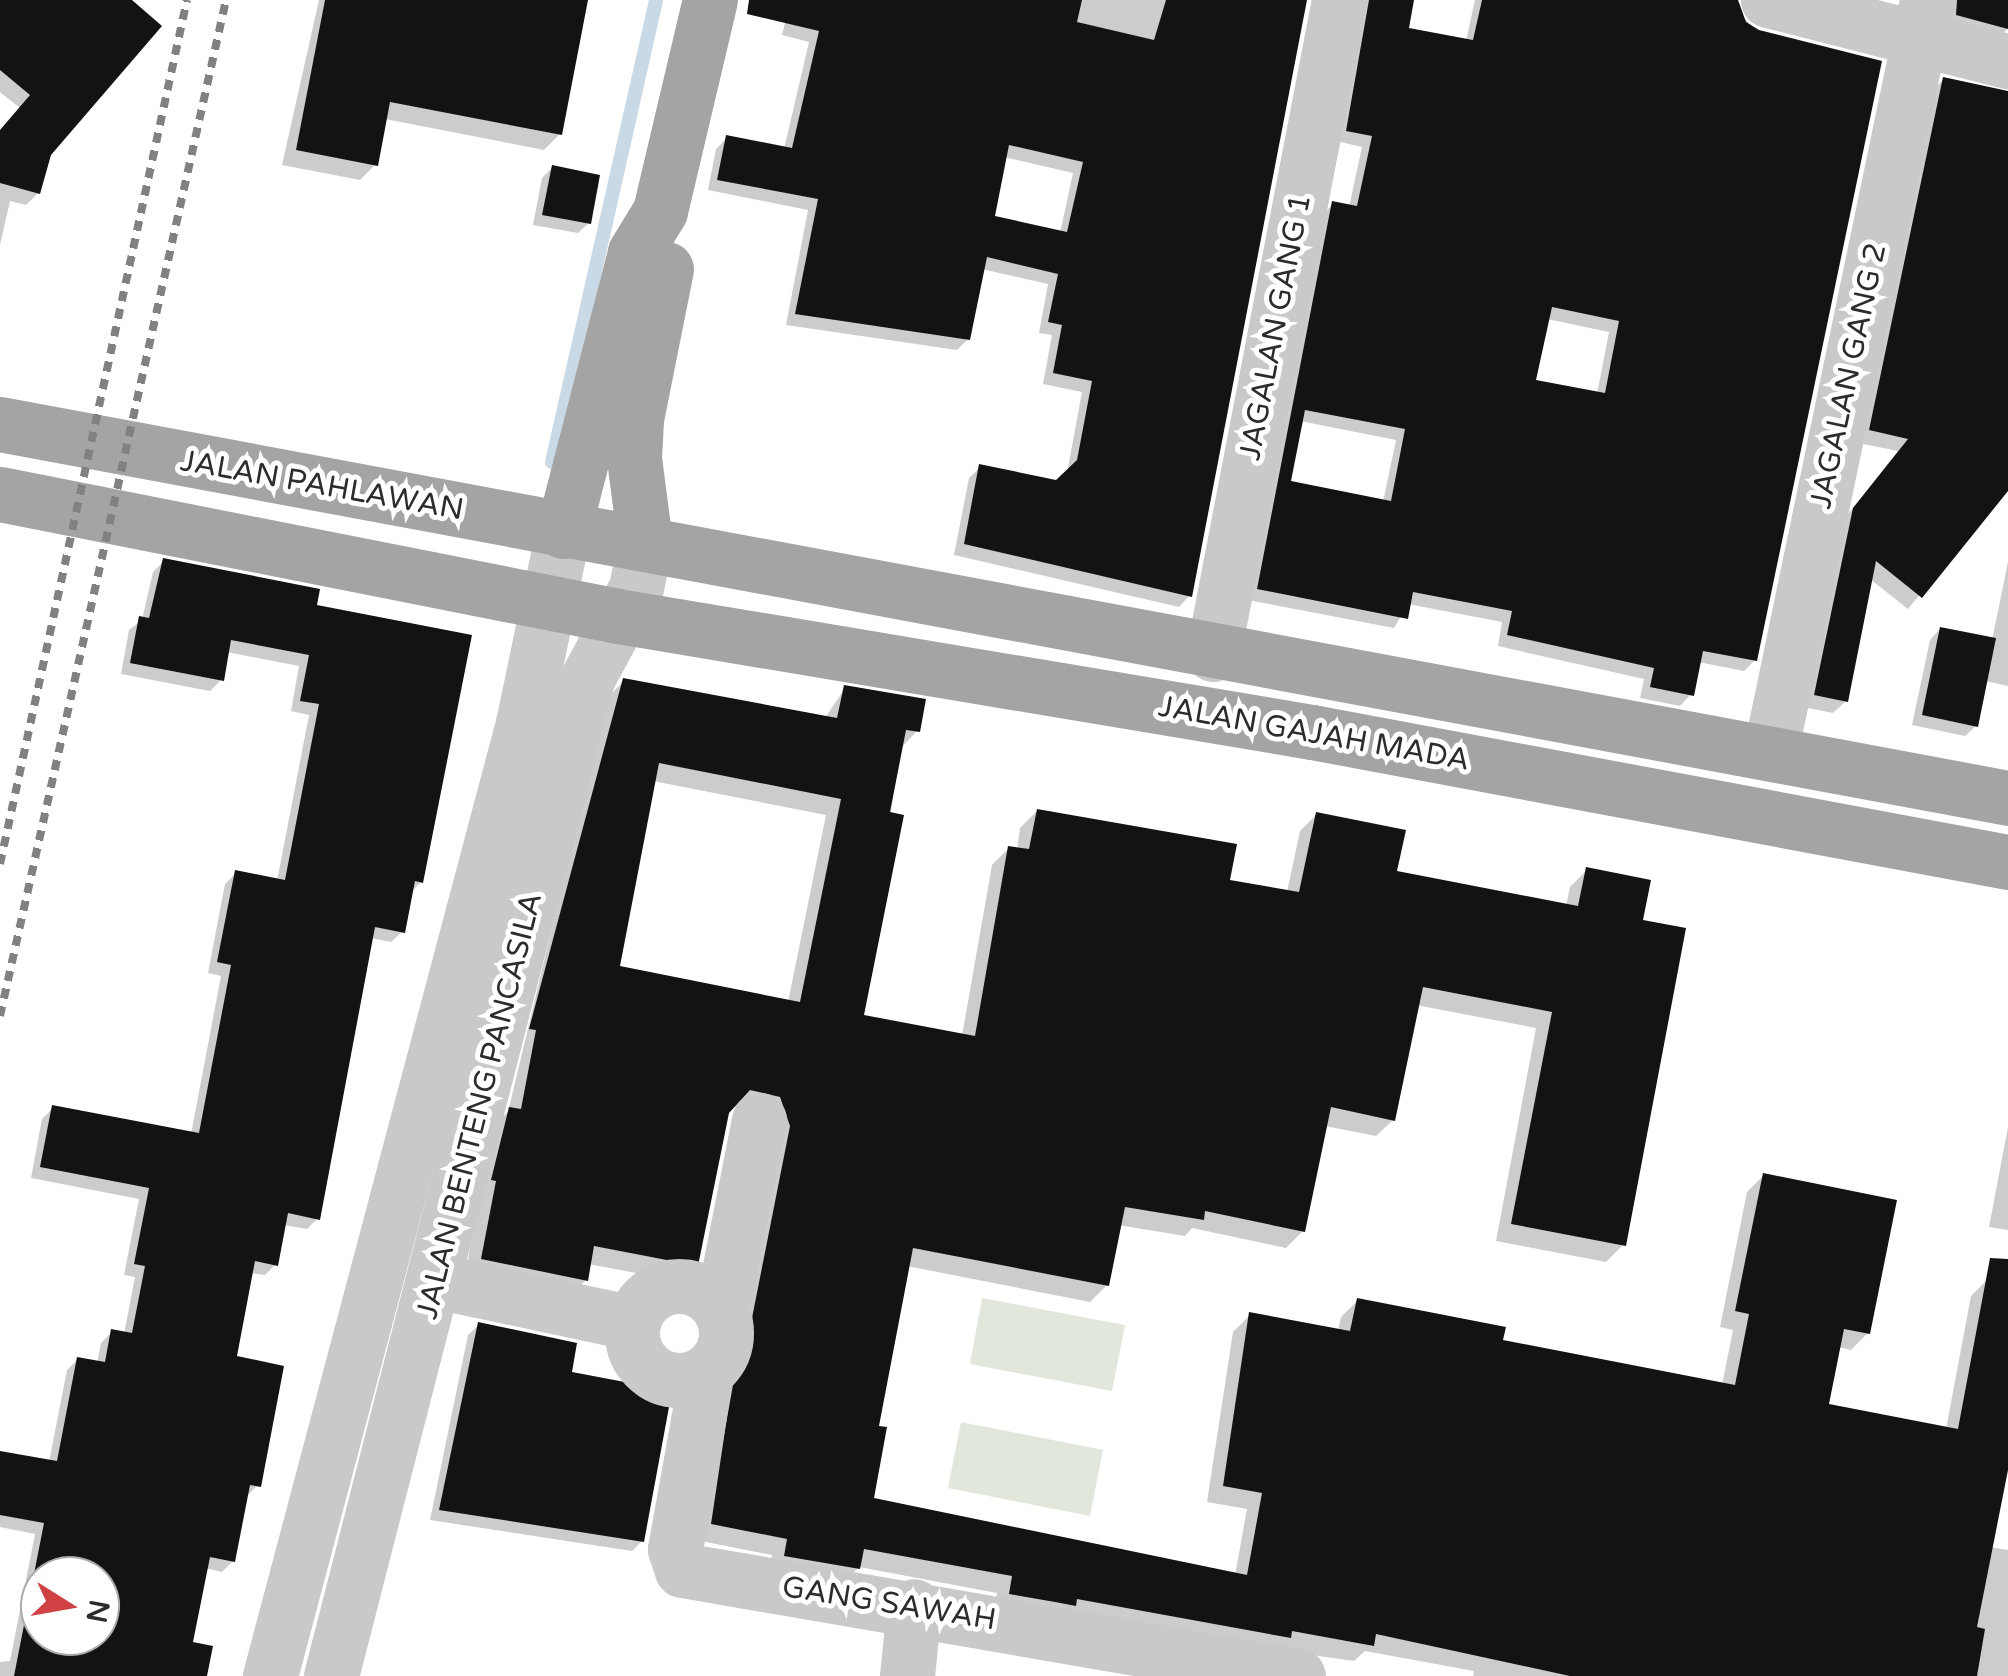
<!DOCTYPE html>
<html>
<head>
<meta charset="utf-8">
<style>
  body { margin:0 }
  #map { position:relative; width:2008px; height:1676px; overflow:hidden; background:#fff; font-family:"Varela Round",sans-serif }
  div>[style] { position:absolute }
  [style*='--x'] { left:calc(var(--x)*1px); top:calc(var(--y)*1px); width:calc(var(--w)*1px); rotate:calc(var(--a)*1deg) }
  .green>* { inset:0; background:#e1e8db }
  .shadow>* { inset:0; background:#0003 }
  .stream>* { height:14px; margin:-7px; padding:0 7px; transform-origin:7px; border-radius:7px; background:#c9d9e6 }
  .building>* { inset:0; background:#131313 }
  .minor>* { height:55px; margin:-27.5px; padding:0 27.5px; transform-origin:27.5px; border-radius:27.5px; background:#c9c9c9 }
  .minor>.ring { margin:-27.5px; padding:0; box-sizing:content-box; background:none; border:55px solid #c9c9c9; border-radius:50% }
  .major>* { height:55px; margin:-27.5px; padding:0 27.5px; transform-origin:27.5px; border-radius:27.5px; background:#a4a4a4 }
  .rail>* { height:8px; margin-top:-4px; transform-origin:0; background:repeating-linear-gradient(90deg,#818181 0 10px,transparent 0 18px) }
  span { translate:-50% -50%; white-space:nowrap; text-align:center; line-height:1.15; -webkit-text-stroke:10px #fff; paint-order:stroke }
  .street-label { font-size:30px; color:#2c2c2c }
  .north { position:absolute; left:20px; top:1556px; width:100px; height:100px; box-sizing:border-box; background:#fff; border:2px solid #ababab; border-radius:50%; rotate:101deg; font-size:28px; font-weight:700; line-height:40px; text-align:center; color:#2c2c2c }
  .north::after { content:''; display:block; margin:auto; width:35px; height:45px; background:#d04143; clip-path:polygon(50% 0,100% 100%,50% 72%,0 100%) }
</style>
</head>
<body>
<div id="map">
  <div class="green">
    <div style="clip-path:polygon(982px 1298px,1125px 1325px,1112px 1391px,970px 1364px)"></div>
    <div style="clip-path:polygon(961px 1422px,1103px 1450px,1090px 1516px,948px 1488px)"></div>
  </div>
  <div class="shadow">
    <div style="clip-path:polygon(0 0,129px 0,49px 153px,38px 193px,26px 205px,10px 201px,0 245px,0 131px,20px 108px,0 92px)"></div>
    <div style="clip-path:polygon(319px 0,586px 0,560px 134px,544px 150px,385px 119px,376px 164px,360px 180px,282px 165px)"></div>
    <div style="clip-path:polygon(evenodd,791px 0,1305px 0,1190px 595px,1179px 607px,954px 555px,969px 478px,980px 467px,1057px 483px,1067px 473px,1082px 392px,1043px 384px,1052px 335px,1039px 333px,1048px 284px,982px 269px,968px 339px,957px 350px,786px 325px,808px 210px,708px 190px,716px 149px,727px 138px,784px 149px,809px 42px,782px 35px,791px 0,1004px 157px,1073px 173px,1060px 233px,992px 218px,1004px 157px)"></div>
    <div style="clip-path:polygon(evenodd,1353px 0,1412px 0,1406px 30px,1466px 41px,1475px 0,1736px 0,1736px 10px,1758px 32px,1755px 660px,1744px 671px,1698px 662px,1691px 694px,1680px 706px,1640px 698px,1644px 679px,1498px 646px,1502px 622px,1408px 604px,1394px 628px,1248px 600px,1322px 215px,1333px 204px,1349px 207px,1362px 147px,1336px 141px,1353px 0,1547px 319px,1609px 332px,1597px 394px,1533px 382px,1547px 319px,1353px 0,1300px 421px,1396px 440px,1383px 502px,1288px 483px,1300px 421px)"></div>
    <div style="clip-path:polygon(1946px 0,2008px 0,2008px 28px,1998px 39px,1946px 26px)"></div>
    <div style="clip-path:polygon(1944px 79px,2008px 92px,2008px 487px,1908px 609px,1870px 579px,1846px 701px,1833px 713px,1803px 707px,1841px 523px,1898px 451px,1858px 443px,1931px 92px)"></div>
    <div style="clip-path:polygon(552px 168px,589px 223px,578px 233px,533px 225px,542px 178px)"></div>
    <div style="clip-path:polygon(evenodd,164px 561px,314px 607px,421px 882px,410px 893px,402px 932px,391px 942px,371px 938px,318px 1218px,307px 1229px,284px 1225px,276px 1264px,265px 1275px,250px 1273px,234px 1358px,258px 1485px,247px 1496px,233px 1561px,222px 1572px,205px 1568px,190px 1644px,205px 1676px,0 1676px,0 1662px,10px 1661px,35px 1534px,0 1527px,0 1453px,49px 1462px,67px 1370px,78px 1359px,97px 1363px,101px 1343px,112px 1332px,124px 1334px,135px 1277px,124px 1275px,139px 1199px,31px 1178px,42px 1119px,53px 1108px,191px 1134px,221px 976px,208px 973px,225px 884px,236px 873px,277px 881px,309px 715px,291px 711px,299px 666px,227px 652px,221px 680px,210px 691px,121px 674px,129px 630px,142px 620px,153px 572px,164px 561px,40px 1576px,100px 1576px,100px 1636px,40px 1636px,40px 1576px)"></div>
    <div style="clip-path:polygon(2008px 562px,2008px 686px,1985px 681px,1976px 726px,1965px 736px,1912px 725px,1930px 640px,1940px 629px,1992px 640px)"></div>
    <div style="clip-path:polygon(evenodd,624px 681px,825px 718px,845px 688px,917px 731px,900px 749px,861px 1017px,962px 1036px,992px 865px,1009px 848px,1017px 850px,1020px 828px,1037px 811px,1228px 882px,1287px 892px,1300px 831px,1317px 814px,1394px 873px,1566px 906px,1570px 887px,1587px 870px,1640px 922px,1623px 1245px,1606px 1262px,1496px 1241px,1536px 1028px,1416px 1005px,1393px 1120px,1376px 1136px,1325px 1126px,1303px 1231px,1286px 1248px,1192px 1228px,1185px 1236px,1118px 1225px,1107px 1285px,1090px 1302px,907px 1266px,876px 1427px,871px 1500px,1235px 1575px,1247px 1509px,1207px 1502px,1233px 1332px,1250px 1315px,1338px 1331px,1341px 1317px,1358px 1300px,1500px 1342px,1722px 1385px,1733px 1330px,1720px 1327px,1747px 1192px,1763px 1176px,1868px 1333px,1851px 1350px,1838px 1347px,1827px 1406px,1946px 1429px,1971px 1296px,1988px 1279px,2008px 1283px,2008px 1457px,1990px 1547px,2008px 1550px,2008px 1676px,1473px 1676px,1474px 1671px,1365px 1651px,1354px 1661px,994px 1610px,997px 1593px,859px 1567px,841px 1585px,769px 1572px,772px 1555px,696px 1540px,723px 1356px,736px 1337px,774px 1144px,764px 1113px,733px 1106px,726px 1112px,696px 1264px,679px 1281px,588px 1264px,586px 1280px,569px 1297px,465px 1275px,493px 1126px,508px 1112px,607px 698px,624px 681px,653px 781px,826px 815px,788px 1002px,617px 968px,653px 781px)"></div>
    <div style="clip-path:polygon(2008px 1127px,2008px 1230px,1989px 1227px)"></div>
    <div style="clip-path:polygon(479px 1325px,569px 1374px,642px 1541px,632px 1551px,430px 1520px,468px 1335px)"></div>
  </div>
  <div class="stream">
    <div style="--x:552;--y:462;--w:474;--a:-77.3"></div>
  </div>
  <div class="building">
    <div style="clip-path:polygon(0 0,132px 0,162px 26px,51px 155px,40px 194px,0 183px,0 130px,30px 95px,0 70px)"></div>
    <div style="clip-path:polygon(325px 0,588px 0,562px 135px,390px 102px,378px 166px,296px 150px)"></div>
    <div style="clip-path:polygon(evenodd,749px 0,1082px 0,1077px 22px,1154px 40px,1166px 0,1307px 0,1192px 597px,964px 544px,979px 464px,1056px 480px,1077px 460px,1092px 381px,1053px 373px,1062px 325px,1048px 322px,1058px 274px,987px 257px,970px 340px,795px 314px,818px 199px,717px 180px,726px 135px,792px 148px,819px 31px,747px 14px,749px 0,1009px 145px,1083px 162px,1067px 232px,995px 216px,1009px 145px)"></div>
    <div style="clip-path:polygon(evenodd,1369px 0,1414px 0,1409px 28px,1473px 40px,1482px 0,1738px 0,1746px 22px,1759px 30px,1882px 61px,1757px 661px,1703px 651px,1694px 696px,1650px 687px,1654px 668px,1507px 635px,1512px 611px,1413px 592px,1408px 619px,1257px 589px,1332px 201px,1357px 206px,1372px 136px,1346px 131px,1369px 0,1552px 307px,1619px 321px,1605px 393px,1536px 380px,1552px 307px,1369px 0,1305px 410px,1405px 429px,1391px 501px,1291px 481px,1305px 410px)"></div>
    <div style="clip-path:polygon(1957px 0,2008px 0,2008px 29px,1956px 15px)"></div>
    <div style="clip-path:polygon(1943px 77px,2008px 91px,2008px 491px,1922px 598px,1876px 561px,1848px 702px,1814px 695px,1853px 508px,1908px 439px,1869px 430px)"></div>
    <div style="clip-path:polygon(552px 165px,600px 175px,591px 224px,542px 215px)"></div>
    <div style="clip-path:polygon(evenodd,163px 558px,320px 589px,317px 605px,472px 635px,423px 883px,415px 881px,405px 933px,375px 927px,320px 1220px,288px 1213px,278px 1266px,255px 1261px,237px 1356px,284px 1366px,261px 1487px,250px 1485px,235px 1562px,210px 1557px,193px 1642px,213px 1646px,207px 1676px,14px 1676px,44px 1523px,0 1515px,0 1451px,57px 1461px,77px 1357px,105px 1362px,111px 1329px,132px 1333px,145px 1266px,134px 1264px,149px 1188px,40px 1167px,52px 1105px,199px 1133px,231px 965px,217px 962px,235px 870px,285px 880px,319px 704px,300px 701px,309px 655px,231px 640px,224px 681px,130px 663px,139px 616px,149px 618px,163px 558px,40px 1576px,100px 1576px,100px 1636px,40px 1636px,40px 1576px)"></div>
    <div style="clip-path:polygon(1940px 627px,1996px 638px,1978px 727px,1922px 715px)"></div>
    <div style="clip-path:polygon(evenodd,623px 678px,837px 718px,844px 685px,926px 699px,920px 732px,906px 730px,890px 812px,904px 815px,864px 1015px,975px 1036px,1008px 846px,1029px 849px,1037px 809px,1237px 844px,1230px 880px,1299px 892px,1316px 812px,1406px 830px,1397px 871px,1578px 906px,1586px 867px,1651px 880px,1643px 920px,1686px 928px,1626px 1246px,1511px 1224px,1552px 1012px,1423px 987px,1395px 1121px,1331px 1107px,1305px 1232px,1205px 1211px,1204px 1220px,1125px 1207px,1109px 1286px,913px 1248px,879px 1426px,887px 1427px,874px 1498px,1247px 1575px,1262px 1493px,1223px 1486px,1249px 1312px,1350px 1331px,1357px 1298px,1506px 1327px,1503px 1340px,1735px 1385px,1749px 1314px,1735px 1311px,1763px 1173px,1897px 1200px,1870px 1334px,1844px 1329px,1829px 1404px,1958px 1429px,1990px 1258px,2008px 1259px,2008px 1470px,1977px 1627px,1985px 1629px,1977px 1676px,1570px 1676px,1376px 1634px,1374px 1646px,1292px 1631px,1291px 1638px,1077px 1599px,1076px 1606px,1055px 1602px,1009px 1594px,1012px 1576px,864px 1549px,860px 1569px,784px 1556px,787px 1539px,711px 1524px,739px 1337px,752px 1318px,790px 1126px,780px 1097px,750px 1090px,729px 1113px,698px 1266px,594px 1246px,588px 1281px,481px 1259px,496px 1181px,491px 1180px,509px 1107px,521px 1109px,536px 1030px,529px 1029px,623px 678px,659px 763px,841px 799px,800px 1002px,620px 966px,659px 763px)"></div>
    <div style="clip-path:polygon(478px 1322px,577px 1343px,572px 1372px,672px 1391px,644px 1542px,439px 1510px)"></div>
  </div>
  <div class="minor">
    <div style="--x:1768;--y:0;--w:248;--a:14.3"></div>
    <div style="--x:1213;--y:654;--w:666;--a:-79.09"></div>
    <div style="--x:1770;--y:753;--w:769;--a:-78.22"></div>
    <div style="--x:436;--y:1281;--w:201;--a:12"></div>
    <div class="ring" style="left:632px;top:1286px;width:39px;height:39px"></div>
    <div style="--x:721;--y:1312;--w:196;--a:-78.8"></div>
    <div style="--x:707;--y:1371;--w:181;--a:100.2"></div>
    <div style="--x:675;--y:1549;--w:22;--a:72"></div>
    <div style="--x:682;--y:1570;--w:625;--a:9.76"></div>
    <div style="--x:270;--y:1676;--w:986;--a:-75.13"></div>
    <div style="--x:523;--y:723;--w:196;--a:-78.2"></div>
    <div style="--x:331;--y:1676;--w:1029;--a:-75.6"></div>
    <div style="--x:587;--y:679;--w:103;--a:-61.7"></div>
    <div style="--x:636;--y:588;--w:46;--a:-78.7"></div>
    <div style="--x:907;--y:1676;--w:70;--a:-84.3"></div>
  </div>
  <div class="major">
    <div style="--x:0;--y:424;--w:2043;--a:10.55"></div>
    <div style="--x:0;--y:494;--w:630;--a:11.17"></div>
    <div style="--x:618;--y:616;--w:704;--a:9.49"></div>
    <div style="--x:1312;--y:732;--w:708;--a:10.58"></div>
    <div style="--x:563;--y:531;--w:288;--a:-75.5"></div>
    <div style="--x:635;--y:252;--w:48;--a:-58.6"></div>
    <div style="--x:660;--y:211;--w:217;--a:-76.7"></div>
    <div style="--x:645;--y:543;--w:86;--a:-97.4"></div>
    <div style="--x:634;--y:458;--w:39;--a:-87"></div>
    <div style="--x:636;--y:419;--w:153;--a:-78.7"></div>
  </div>
  <div class="rail">
    <div style="--x:0;--y:864;--w:884;--a:-77.79"></div>
    <div style="--x:0;--y:1016;--w:1041;--a:-77.46"></div>
  </div>
  <div class="street-label">
    <span style="left:1276px;top:327px;rotate:-79deg">JAGALAN GANG 1</span>
    <span style="left:1849px;top:376px;rotate:-78deg">JAGALAN GANG 2</span>
    <span style="left:322px;top:486px;rotate:10deg">JALAN PAHLAWAN</span>
    <span style="left:1314px;top:734px;rotate:10deg">JALAN GAJAH MADA</span>
    <span style="left:480px;top:1106px;rotate:-76deg">JALAN BENTENG PANCASILA</span>
    <span style="left:889px;top:1604px;rotate:9deg">GANG SAWAH</span>
  </div>
  <div class="north">N</div>
</div>
</body>
</html>
